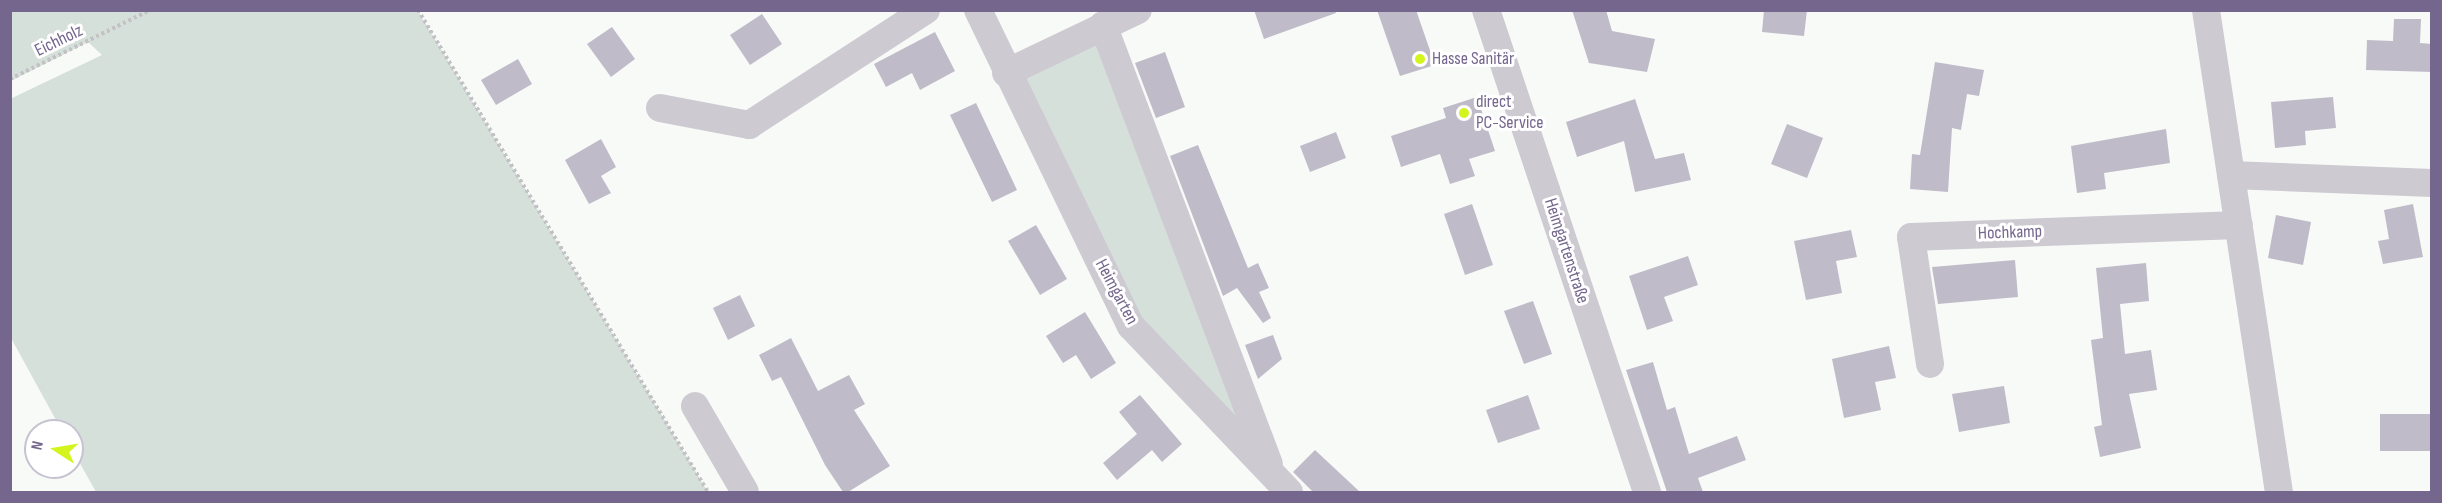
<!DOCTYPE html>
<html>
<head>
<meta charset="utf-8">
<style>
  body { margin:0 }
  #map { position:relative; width:2442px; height:503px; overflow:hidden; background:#f8faf8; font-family:"Sofia Sans Condensed",sans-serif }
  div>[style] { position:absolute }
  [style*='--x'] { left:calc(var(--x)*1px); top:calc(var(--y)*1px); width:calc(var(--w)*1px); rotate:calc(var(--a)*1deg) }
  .green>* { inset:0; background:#d6e0db }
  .building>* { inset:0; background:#bfbbc8 }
  .path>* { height:4px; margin-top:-2px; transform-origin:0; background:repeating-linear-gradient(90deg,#c3c1c6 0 3px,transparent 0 6px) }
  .minor>* { height:28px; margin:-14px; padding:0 14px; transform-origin:14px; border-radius:14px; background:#cdcad2 }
  .dots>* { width:16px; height:16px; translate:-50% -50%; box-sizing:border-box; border:3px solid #fff; border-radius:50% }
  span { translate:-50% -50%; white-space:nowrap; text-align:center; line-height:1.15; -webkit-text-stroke:6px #fff; paint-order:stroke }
  .street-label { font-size:18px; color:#74668c }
  .poi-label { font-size:18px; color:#74668c }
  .left { translate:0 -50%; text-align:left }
  .frame { position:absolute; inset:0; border:12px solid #74668c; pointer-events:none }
  .north { position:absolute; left:24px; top:419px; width:60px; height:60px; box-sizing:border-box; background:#fff; border:2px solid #c7c2d1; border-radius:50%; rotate:282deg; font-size:16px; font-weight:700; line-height:24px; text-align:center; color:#74668c }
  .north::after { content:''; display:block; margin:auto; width:21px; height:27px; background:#d4f41d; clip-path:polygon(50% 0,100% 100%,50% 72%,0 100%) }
</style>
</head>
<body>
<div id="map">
  <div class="green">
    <div style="clip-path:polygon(11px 10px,418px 11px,708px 492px,96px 492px,72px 449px,72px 431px,62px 431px,11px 338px,10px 99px,102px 55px,88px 42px,11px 81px)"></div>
    <div style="clip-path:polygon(1103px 25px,1274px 477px,1131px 326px,1006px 73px)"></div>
  </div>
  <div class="building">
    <div style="clip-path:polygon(1254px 10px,1335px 10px,1336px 13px,1264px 39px)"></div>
    <div style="clip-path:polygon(1377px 10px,1416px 10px,1435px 65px,1400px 76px)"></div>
    <div style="clip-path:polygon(1572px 10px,1606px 10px,1612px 31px,1655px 39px,1647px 72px,1589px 63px)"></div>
    <div style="clip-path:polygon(1764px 10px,1807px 10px,1804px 36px,1762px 32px)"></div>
    <div style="clip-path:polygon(762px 14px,782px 44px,750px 65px,730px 35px)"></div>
    <div style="clip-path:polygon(2394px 19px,2421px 19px,2420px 43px,2432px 44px,2432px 72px,2366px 70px,2367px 40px,2393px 41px)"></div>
    <div style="clip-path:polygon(612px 27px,635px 59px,611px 77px,587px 44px)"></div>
    <div style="clip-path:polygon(935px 32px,955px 71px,920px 90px,912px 73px,886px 87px,874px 64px)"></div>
    <div style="clip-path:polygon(1165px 52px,1185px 107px,1156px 118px,1135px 63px)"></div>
    <div style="clip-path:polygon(518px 59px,532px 84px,496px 105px,481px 80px)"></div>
    <div style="clip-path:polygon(1935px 62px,1984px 70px,1979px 96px,1967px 94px,1961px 130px,1952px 128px,1948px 192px,1910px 189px,1912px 154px,1920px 155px)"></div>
    <div style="clip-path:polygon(1477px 97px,1495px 151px,1469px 159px,1475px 176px,1450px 184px,1440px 154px,1401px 167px,1391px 136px,1446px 118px,1443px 108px)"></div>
    <div style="clip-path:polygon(2333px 97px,2336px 128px,2305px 131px,2306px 145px,2275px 148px,2271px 102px)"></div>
    <div style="clip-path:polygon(1635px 99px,1655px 159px,1684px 153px,1691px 180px,1635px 192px,1624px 141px,1577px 157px,1566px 122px)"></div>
    <div style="clip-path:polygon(976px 103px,1017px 190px,992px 202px,950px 115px)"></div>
    <div style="clip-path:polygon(1787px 124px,1823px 138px,1807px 178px,1771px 164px)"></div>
    <div style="clip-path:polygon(2166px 129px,2170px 163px,2104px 173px,2106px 189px,2077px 193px,2071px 146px)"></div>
    <div style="clip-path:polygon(1336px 132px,1346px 158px,1310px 172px,1300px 146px)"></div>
    <div style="clip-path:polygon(601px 139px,616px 167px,601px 176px,611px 193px,589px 204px,565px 160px)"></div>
    <div style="clip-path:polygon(1198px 145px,1248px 268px,1258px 263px,1269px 288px,1259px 292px,1271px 318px,1263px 323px,1237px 288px,1223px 296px,1170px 156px)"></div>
    <div style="clip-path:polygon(1472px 204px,1493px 265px,1465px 275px,1444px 214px)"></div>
    <div style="clip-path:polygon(2413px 204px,2423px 257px,2383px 264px,2378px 241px,2389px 239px,2384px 210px)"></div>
    <div style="clip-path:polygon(2276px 215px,2311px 222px,2303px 265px,2268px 258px)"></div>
    <div style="clip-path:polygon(1036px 225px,1067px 279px,1040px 295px,1008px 241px)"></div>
    <div style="clip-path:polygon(1851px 230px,1857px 257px,1836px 261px,1842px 293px,1806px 300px,1794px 241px)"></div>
    <div style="clip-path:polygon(1688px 256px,1698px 285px,1664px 297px,1673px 321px,1647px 330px,1629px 276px)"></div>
    <div style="clip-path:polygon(2015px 260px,2018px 297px,1938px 304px,1932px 267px)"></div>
    <div style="clip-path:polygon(2146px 263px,2149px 301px,2120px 304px,2125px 354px,2151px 350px,2157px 390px,2129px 394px,2141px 448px,2100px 457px,2094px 427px,2102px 425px,2091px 340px,2103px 338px,2096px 268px)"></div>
    <div style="clip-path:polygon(740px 295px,755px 326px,728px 340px,713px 308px)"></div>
    <div style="clip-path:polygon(1533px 301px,1552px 354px,1524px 364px,1504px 311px)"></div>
    <div style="clip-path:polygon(1085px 312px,1116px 363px,1091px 379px,1076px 355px,1063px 363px,1046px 336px)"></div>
    <div style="clip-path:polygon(1273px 335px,1282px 359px,1258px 379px,1245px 345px)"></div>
    <div style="clip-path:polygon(791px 338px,818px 391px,849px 375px,865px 404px,854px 410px,890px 466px,848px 492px,843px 492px,825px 465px,781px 377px,772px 381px,759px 355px)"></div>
    <div style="clip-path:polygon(1889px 346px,1896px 378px,1875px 382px,1881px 410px,1844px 418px,1832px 359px)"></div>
    <div style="clip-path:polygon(1653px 362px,1667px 410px,1675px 407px,1689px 454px,1737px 436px,1746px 460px,1698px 478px,1703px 492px,1667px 492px,1626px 370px)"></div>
    <div style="clip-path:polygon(2004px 386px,2010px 423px,1959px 432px,1952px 394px)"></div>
    <div style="clip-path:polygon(1140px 395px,1182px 444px,1162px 462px,1152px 450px,1117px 480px,1103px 463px,1137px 434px,1119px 412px)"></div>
    <div style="clip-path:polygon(1528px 395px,1540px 429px,1498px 443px,1486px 410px)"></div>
    <div style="clip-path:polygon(2380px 414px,2432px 414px,2432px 451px,2380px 451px)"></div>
    <div style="clip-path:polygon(1315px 450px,1360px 492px,1313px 492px,1293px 472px)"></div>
  </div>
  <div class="path">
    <div style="--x:418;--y:10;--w:563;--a:58.97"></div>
    <div style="--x:10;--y:79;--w:156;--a:-26.2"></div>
  </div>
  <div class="minor">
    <div style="--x:978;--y:10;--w:351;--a:64.2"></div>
    <div style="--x:1131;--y:326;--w:229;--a:46.4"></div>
    <div style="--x:1486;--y:10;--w:508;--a:71.53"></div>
    <div style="--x:2206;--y:10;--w:487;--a:81.4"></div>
    <div style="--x:1103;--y:25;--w:469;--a:69.3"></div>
    <div style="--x:1006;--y:73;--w:146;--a:-25.5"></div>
    <div style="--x:660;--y:108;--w:91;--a:10.8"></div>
    <div style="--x:749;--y:125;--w:211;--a:-33"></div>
    <div style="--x:2231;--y:175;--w:201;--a:2.3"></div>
    <div style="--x:1930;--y:364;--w:128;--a:-98.5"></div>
    <div style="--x:1911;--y:237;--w:328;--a:-2.1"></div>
    <div style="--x:695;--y:406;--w:99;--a:59.8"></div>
  </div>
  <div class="dots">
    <div style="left:1420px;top:59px;background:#d4f41d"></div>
    <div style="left:1464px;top:113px;background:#d4f41d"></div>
  </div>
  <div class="street-label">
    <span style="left:59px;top:41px;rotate:-26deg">Eichholz</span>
    <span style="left:2010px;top:233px;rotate:-2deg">Hochkamp</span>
    <span style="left:1566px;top:251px;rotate:72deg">Heimgartenstraße</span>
    <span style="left:1116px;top:292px;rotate:62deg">Heimgarten</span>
  </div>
  <div class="poi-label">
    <span class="left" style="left:1432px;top:59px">Hasse Sanitär</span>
    <span class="left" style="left:1476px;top:113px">direct<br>PC-Service</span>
  </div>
  <div class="frame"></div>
  <div class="north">N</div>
</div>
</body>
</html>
